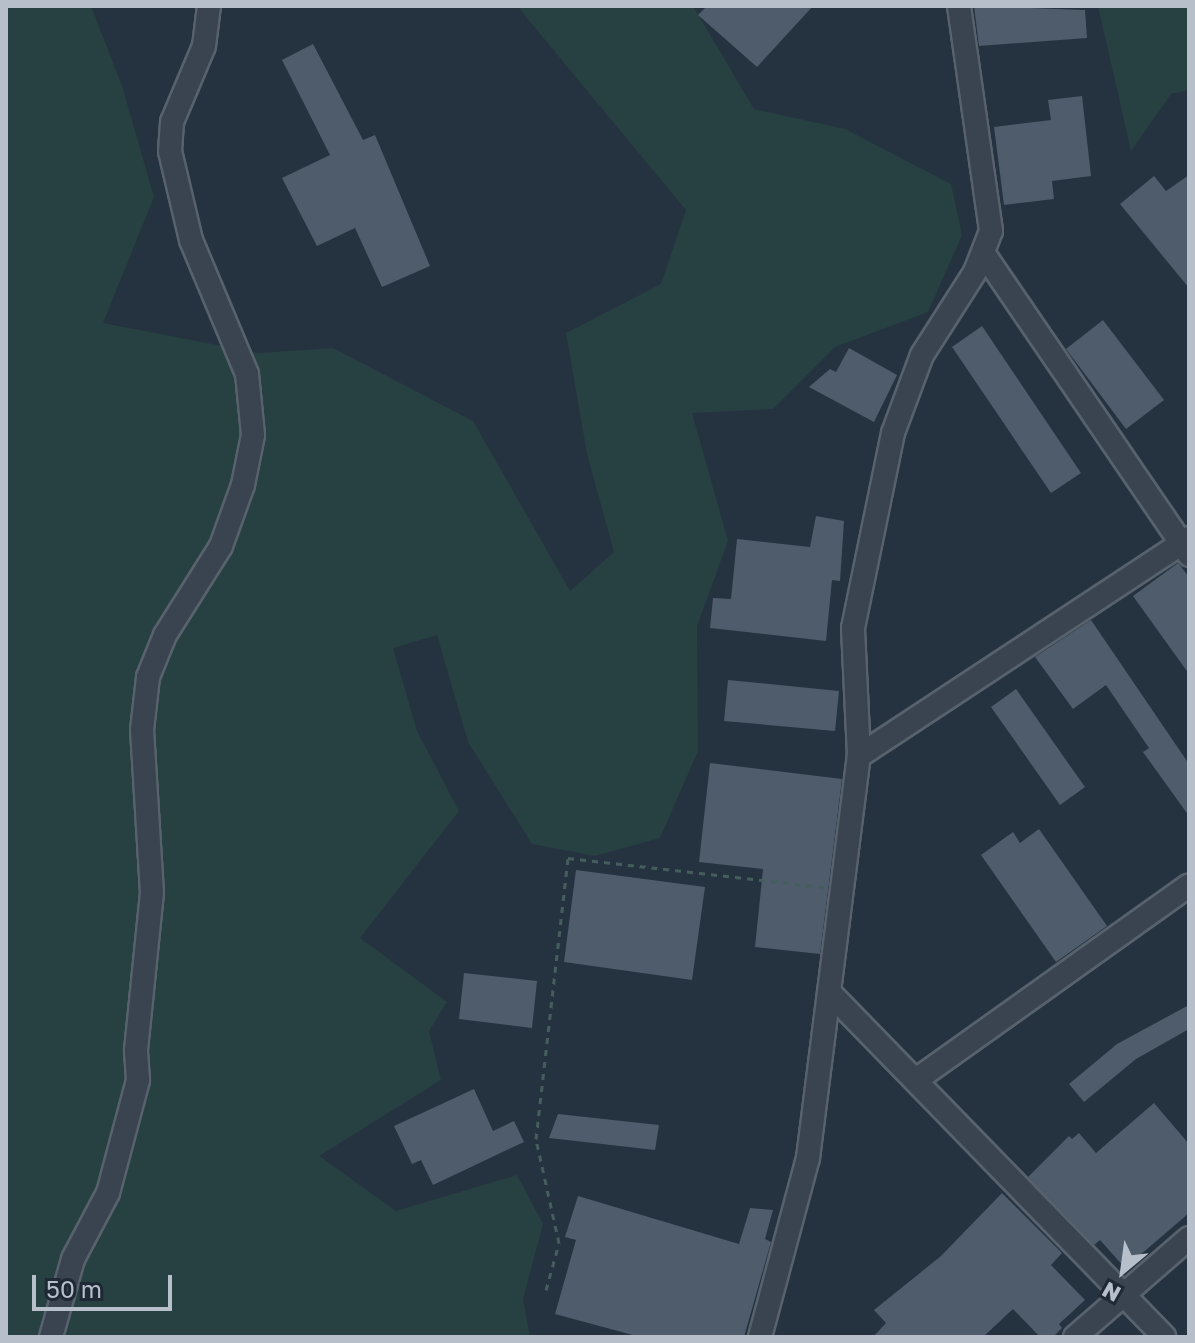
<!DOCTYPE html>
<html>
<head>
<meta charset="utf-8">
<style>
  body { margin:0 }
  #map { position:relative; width:1195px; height:1343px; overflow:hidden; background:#253340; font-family:"Golos Text",sans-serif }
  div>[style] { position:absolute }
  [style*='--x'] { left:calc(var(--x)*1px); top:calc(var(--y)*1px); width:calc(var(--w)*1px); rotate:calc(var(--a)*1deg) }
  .green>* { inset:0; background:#274041 }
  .building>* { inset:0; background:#4e5c6b }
  .path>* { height:3px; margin-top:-1.5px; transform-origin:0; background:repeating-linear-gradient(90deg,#465d5e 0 6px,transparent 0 12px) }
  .roads { filter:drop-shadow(2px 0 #57626d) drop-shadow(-2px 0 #57626d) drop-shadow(0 2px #57626d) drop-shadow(0 -2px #57626d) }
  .minor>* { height:22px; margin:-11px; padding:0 11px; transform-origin:11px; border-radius:11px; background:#3a4450 }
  span { translate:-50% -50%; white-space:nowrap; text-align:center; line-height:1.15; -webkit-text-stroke:8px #1e2935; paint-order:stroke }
  .frame { position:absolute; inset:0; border:8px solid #b6bfca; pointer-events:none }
  .north { position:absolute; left:1083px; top:1231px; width:80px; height:80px; -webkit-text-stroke:6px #1e2935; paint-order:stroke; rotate:209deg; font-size:22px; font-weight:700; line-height:32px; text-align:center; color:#b6bfca }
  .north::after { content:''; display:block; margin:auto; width:28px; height:36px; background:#b6bfca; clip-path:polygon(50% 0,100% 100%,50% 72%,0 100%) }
  .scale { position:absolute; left:32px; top:1275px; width:140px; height:36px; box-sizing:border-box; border:4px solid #b6bfca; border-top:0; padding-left:10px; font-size:24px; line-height:28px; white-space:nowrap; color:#b6bfca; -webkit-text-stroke:6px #1e2935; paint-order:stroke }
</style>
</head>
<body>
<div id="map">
  <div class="green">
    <div style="clip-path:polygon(6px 6px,91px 6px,122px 86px,154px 197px,103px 323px,258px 353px,333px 348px,473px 421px,570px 591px,614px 552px,587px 454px,566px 333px,661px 284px,686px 210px,517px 6px,693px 6px,754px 109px,845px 129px,951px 184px,962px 235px,928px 312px,835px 347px,773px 409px,692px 413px,728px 541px,697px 626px,698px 751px,660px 838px,595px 856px,532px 844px,468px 742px,437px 635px,393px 648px,417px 731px,459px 811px,360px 938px,447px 1002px,429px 1031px,441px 1080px,319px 1156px,396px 1211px,517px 1175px,543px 1224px,523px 1299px,530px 1337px,6px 1337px)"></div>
    <div style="clip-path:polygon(1098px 6px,1189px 6px,1189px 90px,1171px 94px,1131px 151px)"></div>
  </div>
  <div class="building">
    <div style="clip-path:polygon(707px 6px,813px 6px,757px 67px,698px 15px)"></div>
    <div style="clip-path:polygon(974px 6px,1085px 10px,1087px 38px,979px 46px)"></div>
    <div style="clip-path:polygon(313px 44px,363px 140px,375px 135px,430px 266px,382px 287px,355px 228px,317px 246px,282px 178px,330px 155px,282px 60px)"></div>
    <div style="clip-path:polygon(1082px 96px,1091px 176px,1052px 181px,1054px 199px,1004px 205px,994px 127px,1051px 120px,1048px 100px)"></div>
    <div style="clip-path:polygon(1189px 175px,1189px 288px,1120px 204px,1154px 176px,1166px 191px)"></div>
    <div style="clip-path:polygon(1103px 320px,1164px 400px,1126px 429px,1066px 349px)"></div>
    <div style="clip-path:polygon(982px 326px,1081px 473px,1051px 493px,952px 347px)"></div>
    <div style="clip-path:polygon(849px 348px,897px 375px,874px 422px,809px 387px,830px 369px,836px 372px)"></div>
    <div style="clip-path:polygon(816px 516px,844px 521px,840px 581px,832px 580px,826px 641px,710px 628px,713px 598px,731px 599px,737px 539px,810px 547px)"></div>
    <div style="clip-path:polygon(1178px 563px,1189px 577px,1189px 674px,1133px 596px)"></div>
    <div style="clip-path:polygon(1091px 620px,1189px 764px,1189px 816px,1143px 752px,1149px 748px,1106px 685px,1073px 709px,1035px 657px)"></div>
    <div style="clip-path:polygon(728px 680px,839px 691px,835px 731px,724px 721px)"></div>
    <div style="clip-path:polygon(1016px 689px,1085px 787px,1060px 805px,991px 707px)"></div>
    <div style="clip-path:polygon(710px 763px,842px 779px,820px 954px,755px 947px,763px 869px,699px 862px)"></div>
    <div style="clip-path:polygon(1039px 829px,1107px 926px,1056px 962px,981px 855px,1013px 832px,1020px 843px)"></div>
    <div style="clip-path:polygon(576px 870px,705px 887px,692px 980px,564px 962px)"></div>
    <div style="clip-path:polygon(464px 973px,537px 981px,532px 1028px,459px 1019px)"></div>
    <div style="clip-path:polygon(1189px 1005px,1189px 1029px,1136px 1059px,1084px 1102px,1069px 1084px,1117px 1044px)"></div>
    <div style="clip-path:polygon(474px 1089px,493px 1131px,514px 1121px,524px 1142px,433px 1185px,421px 1160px,412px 1164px,394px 1126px)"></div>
    <div style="clip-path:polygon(1154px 1103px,1189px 1144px,1189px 1213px,1125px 1268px,1100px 1240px,1094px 1245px,1028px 1177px,1069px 1136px,1072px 1139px,1079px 1133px,1096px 1153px)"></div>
    <div style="clip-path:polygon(558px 1114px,659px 1125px,655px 1150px,549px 1138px)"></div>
    <div style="clip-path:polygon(1002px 1193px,1062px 1253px,1051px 1265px,1085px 1300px,1059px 1324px,1062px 1328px,1053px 1337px,1040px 1337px,1013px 1309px,983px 1337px,873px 1337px,886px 1323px,874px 1310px,941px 1256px)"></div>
    <div style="clip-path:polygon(578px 1196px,739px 1244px,750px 1208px,773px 1210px,765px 1239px,771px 1242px,744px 1337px,640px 1337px,555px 1314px,576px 1240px,565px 1237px)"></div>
  </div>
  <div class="path">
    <div style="--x:546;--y:1290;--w:49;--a:-74.5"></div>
    <div style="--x:559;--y:1243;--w:107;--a:-102.5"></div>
    <div style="--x:536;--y:1139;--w:283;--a:-83.5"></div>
    <div style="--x:568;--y:858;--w:258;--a:6.5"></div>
  </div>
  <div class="roads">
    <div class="minor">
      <div style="--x:984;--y:254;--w:364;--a:55.7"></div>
      <div style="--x:859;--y:756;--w:396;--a:-33.4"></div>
      <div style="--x:831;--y:994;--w:478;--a:45.8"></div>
      <div style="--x:916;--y:1080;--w:335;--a:-35.5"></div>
      <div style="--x:51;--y:1337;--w:81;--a:-74.2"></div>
      <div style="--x:73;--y:1259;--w:75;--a:-62.1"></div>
      <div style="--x:108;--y:1193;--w:117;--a:-75.1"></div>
      <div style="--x:138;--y:1080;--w:30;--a:-94"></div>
      <div style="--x:136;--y:1050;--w:158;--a:-84.2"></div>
      <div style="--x:152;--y:893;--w:163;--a:-93.5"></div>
      <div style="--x:142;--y:730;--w:53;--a:-83.5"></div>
      <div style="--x:148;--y:677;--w:45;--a:-68"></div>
      <div style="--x:165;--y:635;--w:105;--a:-57.8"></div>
      <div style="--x:221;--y:546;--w:65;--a:-70.2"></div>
      <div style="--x:243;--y:485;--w:51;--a:-78.7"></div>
      <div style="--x:253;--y:435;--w:61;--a:-95.6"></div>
      <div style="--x:247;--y:374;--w:145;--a:-112.7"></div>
      <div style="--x:191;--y:240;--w:91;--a:-103.3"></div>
      <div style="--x:170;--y:151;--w:29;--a:-86"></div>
      <div style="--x:172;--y:122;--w:82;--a:-67.2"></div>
      <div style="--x:204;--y:46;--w:40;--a:-82.9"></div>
      <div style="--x:760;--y:1337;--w:185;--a:-75"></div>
      <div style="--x:808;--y:1158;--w:405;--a:-82.8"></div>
      <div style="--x:859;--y:756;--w:128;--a:-92.7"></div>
      <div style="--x:853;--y:628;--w:199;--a:-78.4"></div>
      <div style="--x:893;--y:433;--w:83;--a:-69.6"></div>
      <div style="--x:922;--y:355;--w:98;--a:-57.4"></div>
      <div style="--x:975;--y:272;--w:44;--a:-68.7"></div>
      <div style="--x:991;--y:231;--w:227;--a:-98.1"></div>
      <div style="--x:1075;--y:1337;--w:151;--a:-41"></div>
    </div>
  </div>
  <div class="frame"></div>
  <div class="north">N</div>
  <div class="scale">50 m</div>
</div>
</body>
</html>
